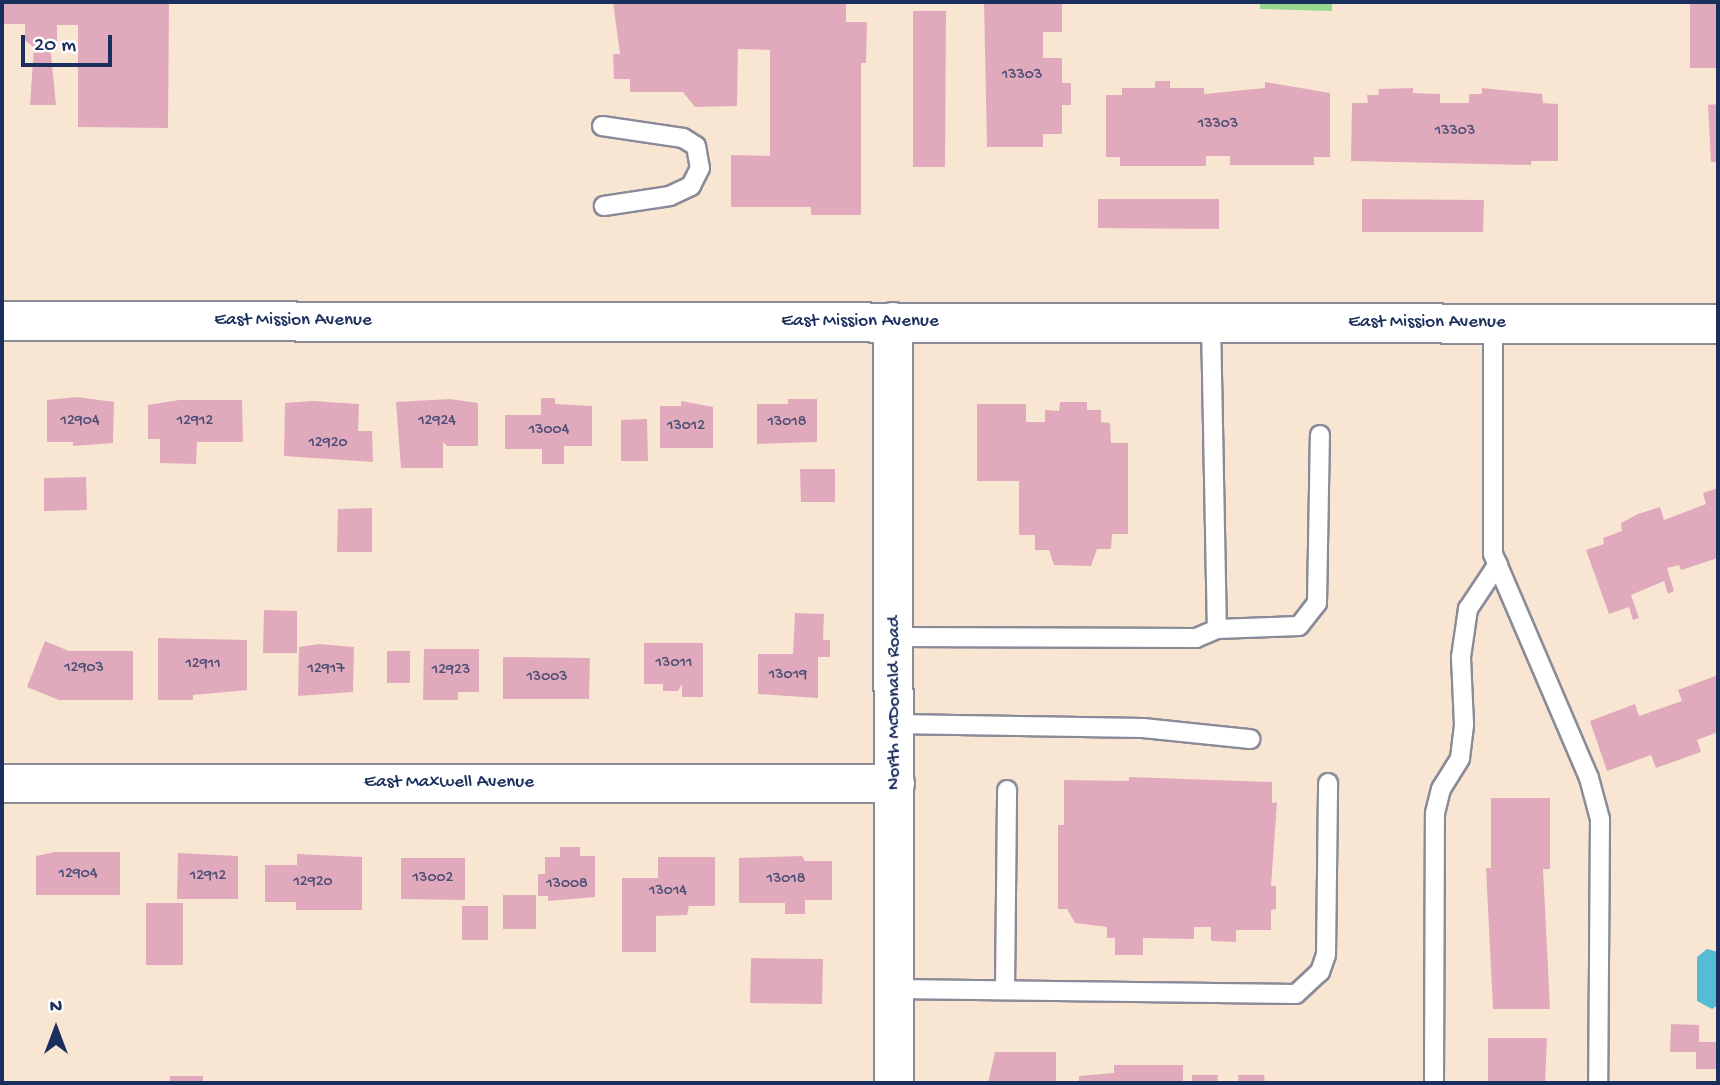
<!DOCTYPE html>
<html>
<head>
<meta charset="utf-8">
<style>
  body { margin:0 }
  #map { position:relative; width:1720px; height:1085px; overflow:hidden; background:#f8e6d3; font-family:"Gochi Hand",sans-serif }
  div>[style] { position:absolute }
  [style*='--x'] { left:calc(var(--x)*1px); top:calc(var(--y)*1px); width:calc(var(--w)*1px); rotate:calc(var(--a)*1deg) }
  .green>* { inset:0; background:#96d88f }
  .water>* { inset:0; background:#55bcd3 }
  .building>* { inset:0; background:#e1aabc }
  .roads { filter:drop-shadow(2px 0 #8a8a98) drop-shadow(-2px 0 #8a8a98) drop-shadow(0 2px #8a8a98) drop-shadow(0 -2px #8a8a98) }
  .service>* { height:18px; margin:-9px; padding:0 9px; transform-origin:9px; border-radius:9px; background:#fff }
  .minor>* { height:37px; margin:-18.5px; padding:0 18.5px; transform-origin:18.5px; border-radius:18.5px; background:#fff }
  .tertiary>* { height:38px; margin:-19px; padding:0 19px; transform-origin:19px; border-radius:19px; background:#fff }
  span { translate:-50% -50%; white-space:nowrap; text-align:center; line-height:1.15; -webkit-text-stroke:7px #fff; paint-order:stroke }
  .number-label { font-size:16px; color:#4c4e76 }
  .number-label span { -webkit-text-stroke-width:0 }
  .street-label { font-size:19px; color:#1b2f5e }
  .frame { position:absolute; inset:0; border:4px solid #1b2f5e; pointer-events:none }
  .north { position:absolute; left:21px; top:994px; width:70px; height:70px; -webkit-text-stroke:5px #fff; paint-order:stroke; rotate:0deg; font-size:19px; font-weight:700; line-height:28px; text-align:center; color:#1b2f5e }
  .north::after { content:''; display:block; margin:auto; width:24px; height:32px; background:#1b2f5e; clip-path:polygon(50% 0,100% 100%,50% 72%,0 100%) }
  .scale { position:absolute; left:21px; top:35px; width:91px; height:32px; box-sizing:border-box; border:4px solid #1b2f5e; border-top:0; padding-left:9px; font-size:21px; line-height:24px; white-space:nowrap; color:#1b2f5e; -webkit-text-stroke:5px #fff; paint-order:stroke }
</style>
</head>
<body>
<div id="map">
  <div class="green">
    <div style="clip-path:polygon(1260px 2px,1332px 2px,1332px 11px,1260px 9px)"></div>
  </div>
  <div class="water">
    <div style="clip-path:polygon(1707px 949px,1718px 952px,1718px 1005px,1712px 1009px,1697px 1001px,1697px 957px)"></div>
  </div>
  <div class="building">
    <div style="clip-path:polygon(2px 2px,169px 2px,168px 128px,78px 127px,78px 25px,57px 25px,57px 41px,50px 45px,56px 105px,30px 105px,34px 47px,25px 41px,25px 24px,2px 24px)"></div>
    <div style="clip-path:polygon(613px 2px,846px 2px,846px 22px,867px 22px,866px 63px,861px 63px,861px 215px,811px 215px,811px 207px,731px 207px,731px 155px,770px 156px,770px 50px,738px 49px,737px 106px,695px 107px,683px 92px,630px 92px,630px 79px,614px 79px,613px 54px,620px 54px)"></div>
    <div style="clip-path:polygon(984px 2px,1062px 2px,1062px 32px,1043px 32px,1043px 58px,1062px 58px,1062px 83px,1071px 83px,1071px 105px,1062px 105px,1062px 134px,1043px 134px,1043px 147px,987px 147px)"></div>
    <div style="clip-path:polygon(1690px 2px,1718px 2px,1718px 68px,1690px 68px)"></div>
    <div style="clip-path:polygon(913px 11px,946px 11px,945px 167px,913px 167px)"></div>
    <div style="clip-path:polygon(1155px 81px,1170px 81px,1170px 88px,1204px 88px,1204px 94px,1265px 88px,1265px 82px,1330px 93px,1330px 157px,1314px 157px,1314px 165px,1230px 165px,1230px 156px,1206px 156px,1206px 166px,1120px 166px,1120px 157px,1106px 157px,1106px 95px,1122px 95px,1122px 88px,1155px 88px)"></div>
    <div style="clip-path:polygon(1413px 88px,1413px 93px,1440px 94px,1440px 103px,1469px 103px,1469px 94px,1482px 94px,1482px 88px,1542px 94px,1543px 103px,1558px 104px,1558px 161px,1531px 161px,1531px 165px,1351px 161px,1352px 103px,1368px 103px,1367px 95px,1379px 95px,1378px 89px)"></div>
    <div style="clip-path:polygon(1718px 104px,1718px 162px,1711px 162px,1708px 105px)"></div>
    <div style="clip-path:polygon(1098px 199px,1219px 199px,1219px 229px,1098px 228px)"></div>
    <div style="clip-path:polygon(1362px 199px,1484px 200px,1483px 232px,1362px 232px)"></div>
    <div style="clip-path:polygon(77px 397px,114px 402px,113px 443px,73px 446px,73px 442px,47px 442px,47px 400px)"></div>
    <div style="clip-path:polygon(541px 398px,555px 398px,555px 404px,592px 406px,592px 446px,564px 446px,564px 464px,542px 464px,542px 449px,505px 449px,505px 415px,541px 415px)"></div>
    <div style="clip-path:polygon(450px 399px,478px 403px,478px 446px,447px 446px,443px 442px,443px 468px,401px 468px,396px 402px)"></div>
    <div style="clip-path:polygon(788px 399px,817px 399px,817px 442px,757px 444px,757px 404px,788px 404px)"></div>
    <div style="clip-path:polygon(179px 400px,242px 400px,243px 442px,197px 442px,196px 464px,160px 463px,160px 439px,148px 439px,148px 405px)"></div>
    <div style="clip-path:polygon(312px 401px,359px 404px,358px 431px,372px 431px,373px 462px,284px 456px,285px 403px)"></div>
    <div style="clip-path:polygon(681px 401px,713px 407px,713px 448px,660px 448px,660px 406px,681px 406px)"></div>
    <div style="clip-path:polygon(1060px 402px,1087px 402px,1087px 410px,1101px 410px,1101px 422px,1110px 423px,1111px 443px,1128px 443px,1128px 534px,1112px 534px,1111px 549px,1097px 549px,1091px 566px,1054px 565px,1049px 550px,1035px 550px,1035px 535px,1019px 535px,1019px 481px,977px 481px,977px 404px,1026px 404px,1026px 422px,1045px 422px,1045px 410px,1059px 411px)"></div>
    <div style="clip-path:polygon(647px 419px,648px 461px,621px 461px,621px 420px)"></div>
    <div style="clip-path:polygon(800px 469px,835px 469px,835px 502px,801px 502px)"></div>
    <div style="clip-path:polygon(86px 477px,87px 510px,44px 511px,44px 478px)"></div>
    <div style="clip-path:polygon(1718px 488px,1718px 558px,1681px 570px,1679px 565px,1667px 568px,1674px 591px,1668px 594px,1664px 581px,1631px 595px,1639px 618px,1633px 620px,1629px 607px,1609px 614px,1586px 550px,1604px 544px,1603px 538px,1622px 531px,1621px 523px,1638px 514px,1660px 507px,1664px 520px,1706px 504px,1703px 493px)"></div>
    <div style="clip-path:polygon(372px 508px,372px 552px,337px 552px,338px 509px)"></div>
    <div style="clip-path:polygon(264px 610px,297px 611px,297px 653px,263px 653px)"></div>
    <div style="clip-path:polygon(795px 613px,824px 614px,823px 640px,830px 640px,830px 657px,818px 657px,818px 698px,758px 694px,758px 654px,793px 654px)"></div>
    <div style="clip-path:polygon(158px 638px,247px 640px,247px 690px,193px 695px,193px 700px,158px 700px)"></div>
    <div style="clip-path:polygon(45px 641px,69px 651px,133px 651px,133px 700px,59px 700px,27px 687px)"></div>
    <div style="clip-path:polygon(644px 643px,703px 643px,703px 697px,682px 697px,682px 684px,678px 691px,663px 691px,663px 684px,644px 684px)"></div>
    <div style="clip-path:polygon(319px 644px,354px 647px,353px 692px,298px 696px,299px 647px)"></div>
    <div style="clip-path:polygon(424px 649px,479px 649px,479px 692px,458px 692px,458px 700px,423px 700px)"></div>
    <div style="clip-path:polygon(387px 651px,410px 651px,410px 683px,387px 683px)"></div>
    <div style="clip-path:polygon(503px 657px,590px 658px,589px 699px,503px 699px)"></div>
    <div style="clip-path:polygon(1718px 675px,1718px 732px,1697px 740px,1701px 752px,1656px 768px,1651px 755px,1607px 771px,1590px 721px,1635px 704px,1639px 716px,1682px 701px,1678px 690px)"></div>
    <div style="clip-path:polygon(1129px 777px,1272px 782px,1272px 803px,1277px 802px,1271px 886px,1276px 886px,1276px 909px,1271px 910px,1271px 930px,1236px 930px,1236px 942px,1211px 941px,1211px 927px,1194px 927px,1194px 939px,1143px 938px,1143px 955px,1115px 955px,1115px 938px,1107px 938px,1107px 927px,1075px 923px,1067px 909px,1058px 909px,1058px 825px,1064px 825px,1064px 780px,1129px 781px)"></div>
    <div style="clip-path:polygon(1491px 798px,1550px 798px,1550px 869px,1543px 869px,1550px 1009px,1493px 1009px,1486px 868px,1491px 868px)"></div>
    <div style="clip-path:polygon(560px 847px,580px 847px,580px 856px,595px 856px,595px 897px,548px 901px,548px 896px,538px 896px,538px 874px,545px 874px,545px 857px,560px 857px)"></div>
    <div style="clip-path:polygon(55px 852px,120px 852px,120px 895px,36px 895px,36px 856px)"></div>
    <div style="clip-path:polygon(178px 853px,238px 856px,238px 899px,177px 899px)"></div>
    <div style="clip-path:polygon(297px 854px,362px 857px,362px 910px,296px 910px,296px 902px,265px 902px,265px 865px,297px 865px)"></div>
    <div style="clip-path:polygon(802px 856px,805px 861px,832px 861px,832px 900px,805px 900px,805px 914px,785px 914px,785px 903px,739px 903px,739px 858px)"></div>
    <div style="clip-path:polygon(658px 857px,715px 857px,715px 906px,689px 906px,687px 915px,656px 916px,656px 952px,622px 952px,622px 878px,658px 878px)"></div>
    <div style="clip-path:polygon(401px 858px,465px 858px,465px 900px,401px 899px)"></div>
    <div style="clip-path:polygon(503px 895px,536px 895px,536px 929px,503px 929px)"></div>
    <div style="clip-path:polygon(146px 903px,183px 903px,183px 965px,146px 965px)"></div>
    <div style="clip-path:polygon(462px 906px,488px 906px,488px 940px,462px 940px)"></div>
    <div style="clip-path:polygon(751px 958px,823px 959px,822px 1004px,750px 1003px)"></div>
    <div style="clip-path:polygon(1671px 1024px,1699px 1025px,1699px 1042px,1718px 1042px,1718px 1069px,1696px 1069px,1696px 1052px,1670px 1052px)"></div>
    <div style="clip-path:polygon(1488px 1038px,1547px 1038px,1545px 1083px,1488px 1083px)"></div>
    <div style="clip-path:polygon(995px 1052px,1056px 1052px,1056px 1083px,988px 1083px)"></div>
    <div style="clip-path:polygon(1114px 1065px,1183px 1065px,1183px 1083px,1079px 1083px,1079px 1076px,1114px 1073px)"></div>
    <div style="clip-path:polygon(1192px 1075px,1218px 1075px,1217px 1083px,1192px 1083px)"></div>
    <div style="clip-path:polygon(1238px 1075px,1264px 1075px,1265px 1083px,1239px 1083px)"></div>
    <div style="clip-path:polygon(170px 1076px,203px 1076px,203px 1083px,170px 1083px)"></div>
  </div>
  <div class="roads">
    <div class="service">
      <div style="--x:602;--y:126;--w:82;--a:8.4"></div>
      <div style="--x:683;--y:138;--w:15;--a:32"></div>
      <div style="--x:696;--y:146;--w:22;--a:80"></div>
      <div style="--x:700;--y:168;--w:20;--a:117"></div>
      <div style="--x:691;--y:186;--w:23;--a:155"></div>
      <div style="--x:670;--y:196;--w:67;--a:171.4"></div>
      <div style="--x:1211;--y:322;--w:307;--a:88.9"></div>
      <div style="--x:1493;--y:323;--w:231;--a:90"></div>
      <div style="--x:1493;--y:554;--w:244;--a:66.8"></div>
      <div style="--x:1589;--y:778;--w:42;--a:75"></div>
      <div style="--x:1600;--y:819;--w:264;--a:90.4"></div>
      <div style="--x:895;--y:637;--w:301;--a:0.2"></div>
      <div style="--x:1196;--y:638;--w:23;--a:-23"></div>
      <div style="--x:1217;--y:629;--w:82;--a:-2.1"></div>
      <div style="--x:1299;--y:626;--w:29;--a:-52"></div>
      <div style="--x:1317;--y:603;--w:168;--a:-89"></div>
      <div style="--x:895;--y:724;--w:248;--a:0.9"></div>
      <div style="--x:1143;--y:728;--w:108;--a:5.9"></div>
      <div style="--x:894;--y:989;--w:402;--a:0.7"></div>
      <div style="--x:1296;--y:994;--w:33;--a:-43"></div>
      <div style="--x:1320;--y:972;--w:18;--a:-71"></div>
      <div style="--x:1326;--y:955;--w:172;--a:-89.3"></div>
      <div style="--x:1005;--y:990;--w:200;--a:-89.4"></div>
      <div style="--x:1434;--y:1083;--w:270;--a:-89.8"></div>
      <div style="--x:1435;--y:813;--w:25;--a:-76"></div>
      <div style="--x:1441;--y:789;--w:36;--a:-58"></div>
      <div style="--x:1460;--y:758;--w:34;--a:-83"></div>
      <div style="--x:1464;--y:724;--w:67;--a:-92.6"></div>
      <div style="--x:1461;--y:657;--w:49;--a:-81.7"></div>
      <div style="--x:1468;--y:609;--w:54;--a:-56.3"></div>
    </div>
    <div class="minor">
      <div style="--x:2;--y:783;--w:893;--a:0"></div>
    </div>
    <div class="tertiary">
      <div style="--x:2;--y:321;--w:1716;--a:0.1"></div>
      <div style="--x:893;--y:322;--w:761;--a:89.92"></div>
    </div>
  </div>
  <div class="number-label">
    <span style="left:1022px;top:76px">13303</span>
    <span style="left:1218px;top:125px">13303</span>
    <span style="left:1455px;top:132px">13303</span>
    <span style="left:80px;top:422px">12904</span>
    <span style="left:195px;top:422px">12912</span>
    <span style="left:437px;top:422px">12924</span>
    <span style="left:787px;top:423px">13018</span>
    <span style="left:686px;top:427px">13012</span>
    <span style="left:549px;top:431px">13004</span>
    <span style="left:328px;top:444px">12920</span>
    <span style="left:674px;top:664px">13011</span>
    <span style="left:203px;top:665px">12911</span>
    <span style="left:84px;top:669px">12903</span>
    <span style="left:326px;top:670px">12917</span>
    <span style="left:451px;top:671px">12923</span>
    <span style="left:788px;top:676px">13019</span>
    <span style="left:547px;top:678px">13003</span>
    <span style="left:78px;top:875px">12904</span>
    <span style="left:208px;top:877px">12912</span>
    <span style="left:433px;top:879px">13002</span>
    <span style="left:786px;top:880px">13018</span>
    <span style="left:313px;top:883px">12920</span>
    <span style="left:567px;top:885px">13008</span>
    <span style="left:668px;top:892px">13014</span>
  </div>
  <div class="street-label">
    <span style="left:293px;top:321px">East Mission Avenue</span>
    <span style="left:860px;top:322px">East Mission Avenue</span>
    <span style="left:1427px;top:323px">East Mission Avenue</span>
    <span style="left:895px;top:703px;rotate:-90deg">North McDonald Road</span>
    <span style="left:449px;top:783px">East Maxwell Avenue</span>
  </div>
  <div class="frame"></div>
  <div class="north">N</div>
  <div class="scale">20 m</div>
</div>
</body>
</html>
